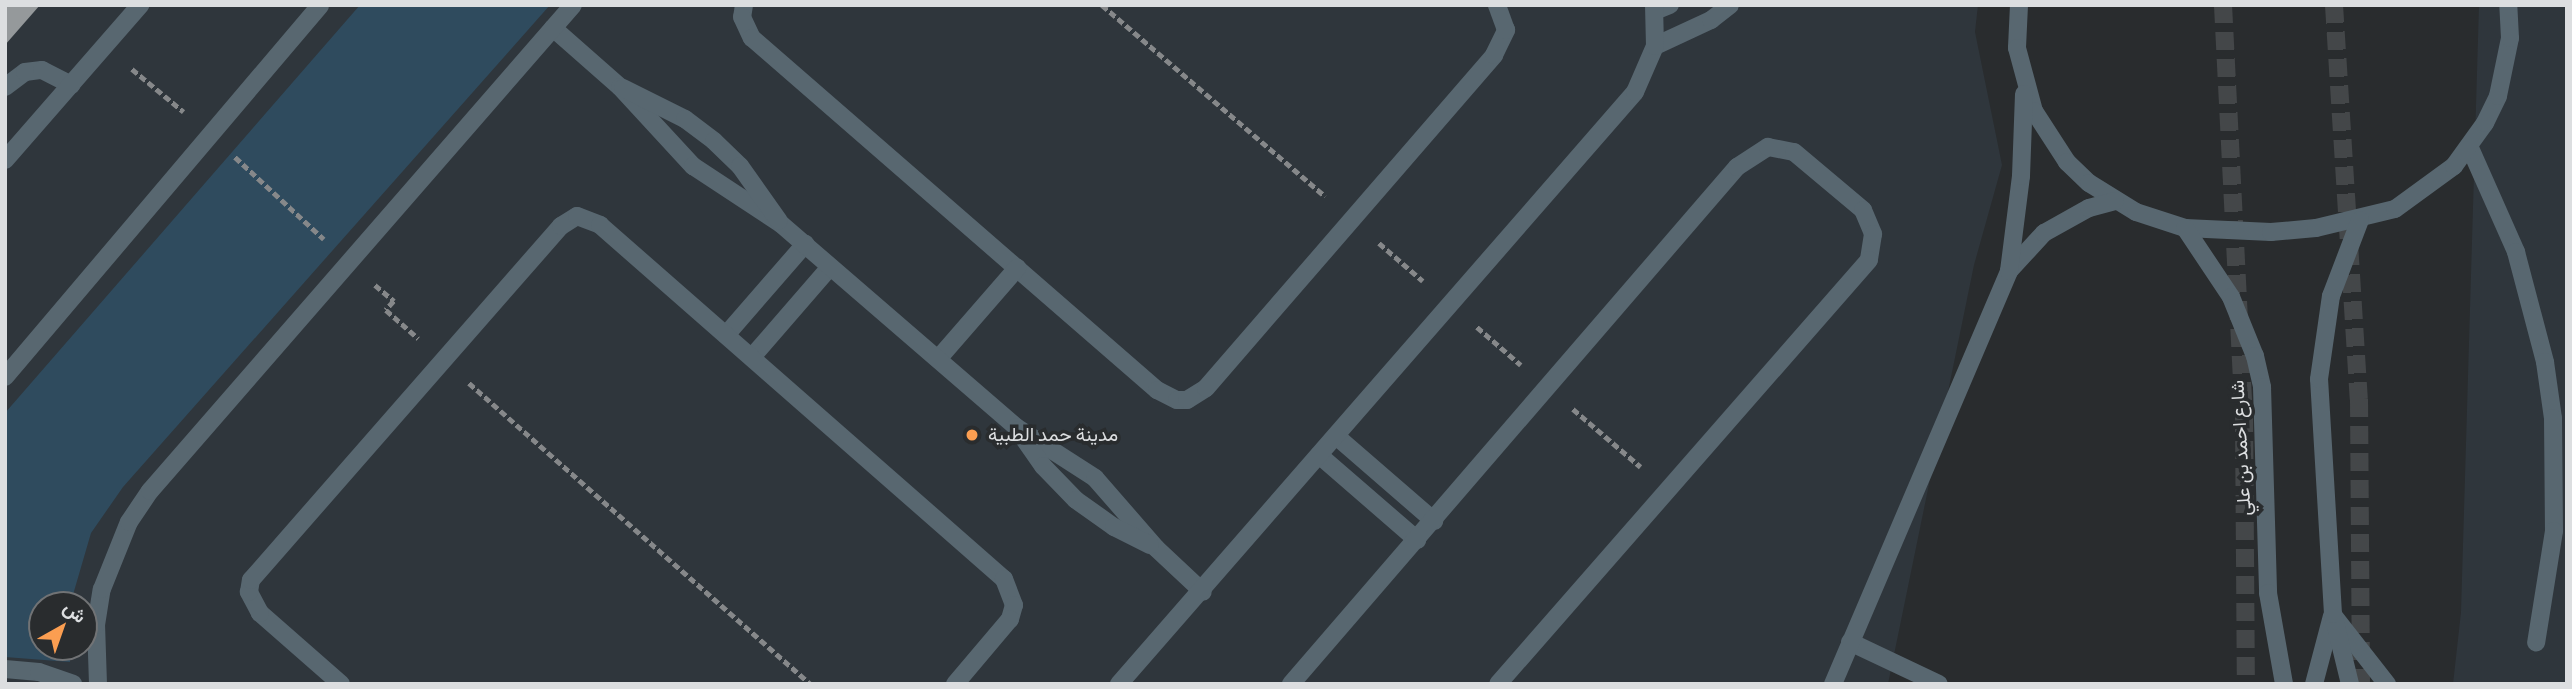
<!DOCTYPE html>
<html>
<head>
<meta charset="utf-8">
<style>
  body { margin:0 }
  #map { position:relative; width:2572px; height:689px; overflow:hidden; background:#292c2e; font-family:"PT Sans Narrow",Vazirmatn,sans-serif }
  div>[style] { position:absolute }
  [style*='--x'] { left:calc(var(--x)*1px); top:calc(var(--y)*1px); width:calc(var(--w)*1px); rotate:calc(var(--a)*1deg) }
  .built>* { inset:0; background:#2f363c }
  .green>* { inset:0; background:#2f4b5e }
  .building>* { inset:0; background:#95999b }
  .primary-tunnel>* { height:18px; margin-top:-9px; transform-origin:0; background:repeating-linear-gradient(90deg,#444749 0 18px,transparent 0 27px) }
  .path>* { height:4.5px; margin-top:-2.25px; transform-origin:0; background:repeating-linear-gradient(90deg,#86888a 0 7px,transparent 0 10.5px) }
  .service>* { height:18px; margin:-9px; padding:0 9px; transform-origin:9px; border-radius:9px; background:#586770 }
  .minor>* { height:18px; margin:-9px; padding:0 9px; transform-origin:9px; border-radius:9px; background:#586770 }
  .dots>* { width:19px; height:19px; translate:-50% -50%; box-sizing:border-box; border:4px solid #292c2e; border-radius:50% }
  span { translate:-50% -50%; white-space:nowrap; text-align:center; line-height:1.15; -webkit-text-stroke:7px #292c2e; paint-order:stroke }
  .poi-label { font-size:19px; color:#dcdee0 }
  .left { translate:0 -50%; text-align:left }
  .street-label { font-size:19px; color:#dcdee0 }
  .frame { position:absolute; inset:0; border:7px solid #dcdee0; pointer-events:none }
  .north { position:absolute; left:28px; top:591px; width:70px; height:70px; box-sizing:border-box; background:#292c2e; border:2px solid #717375; border-radius:50%; rotate:40deg; font-size:19px; font-weight:700; line-height:28px; text-align:center; color:#dcdee0 }
  .north::after { content:''; display:block; margin:auto; width:24px; height:32px; background:#fb9e51; clip-path:polygon(50% 0,100% 100%,50% 72%,0 100%) }
</style>
</head>
<body>
<div id="map">
  <div class="built">
    <div style="clip-path:polygon(evenodd,5px 5px,1978px 5px,1975px 32px,2002px 165px,1974px 265px,1888px 684px,5px 684px,5px 5px,42px 605px,84px 605px,84px 647px,42px 647px,42px 605px)"></div>
    <div style="clip-path:polygon(2479px 5px,2567px 5px,2567px 684px,2453px 684px,2461px 612px)"></div>
  </div>
  <div class="green">
    <div style="clip-path:polygon(360px 5px,550px 5px,123px 487px,91px 533px,70px 605px,42px 605px,42px 647px,70px 647px,70px 662px,5px 657px,5px 413px)"></div>
  </div>
  <div class="building">
    <div style="clip-path:polygon(5px 5px,40px 5px,5px 45px)"></div>
  </div>
  <div class="primary-tunnel">
    <div style="--x:2223;--y:5;--w:410;--a:87.1"></div>
    <div style="--x:2244;--y:414;--w:270;--a:89.6"></div>
    <div style="--x:2334;--y:5;--w:395;--a:86.4"></div>
    <div style="--x:2359;--y:399;--w:285;--a:89.6"></div>
  </div>
  <div class="path">
    <div style="--x:1102;--y:5;--w:294;--a:40.6"></div>
    <div style="--x:132;--y:69;--w:67;--a:39.6"></div>
    <div style="--x:235;--y:157;--w:121;--a:42.7"></div>
    <div style="--x:1379;--y:243;--w:58;--a:40.8"></div>
    <div style="--x:375;--y:285;--w:25;--a:40"></div>
    <div style="--x:394;--y:301;--w:12;--a:132"></div>
    <div style="--x:386;--y:310;--w:43;--a:41.2"></div>
    <div style="--x:1477;--y:327;--w:58;--a:40.8"></div>
    <div style="--x:469;--y:383;--w:456;--a:41.4"></div>
    <div style="--x:1573;--y:409;--w:89;--a:40.5"></div>
  </div>
  <div class="service">
    <div style="--x:744;--y:5;--w:12;--a:99"></div>
    <div style="--x:742;--y:17;--w:23;--a:65"></div>
    <div style="--x:752;--y:38;--w:537;--a:41"></div>
    <div style="--x:1157;--y:390;--w:22;--a:27"></div>
    <div style="--x:1177;--y:400;--w:10;--a:0"></div>
    <div style="--x:1187;--y:400;--w:22;--a:-32"></div>
    <div style="--x:1206;--y:388;--w:440;--a:-49.1"></div>
    <div style="--x:1494;--y:55;--w:28;--a:-64"></div>
    <div style="--x:1506;--y:30;--w:27;--a:-110"></div>
    <div style="--x:1655;--y:11;--w:16;--a:-22"></div>
    <div style="--x:1655;--y:46;--w:62;--a:-24.9"></div>
    <div style="--x:1711;--y:20;--w:24;--a:-38"></div>
    <div style="--x:5;--y:87;--w:25;--a:-37"></div>
    <div style="--x:25;--y:72;--w:17;--a:-7"></div>
    <div style="--x:42;--y:70;--w:33;--a:27"></div>
    <div style="--x:2470;--y:148;--w:114;--a:66.1"></div>
    <div style="--x:2516;--y:252;--w:114;--a:75.2"></div>
    <div style="--x:2545;--y:362;--w:57;--a:81.9"></div>
    <div style="--x:2553;--y:418;--w:113;--a:89.5"></div>
    <div style="--x:2554;--y:531;--w:113;--a:99.1"></div>
    <div style="--x:726;--y:335;--w:121;--a:-49"></div>
    <div style="--x:752;--y:357;--w:119;--a:-49.1"></div>
    <div style="--x:938;--y:359;--w:121;--a:-49"></div>
    <div style="--x:5;--y:377;--w:487;--a:-49.7"></div>
    <div style="--x:1336;--y:436;--w:130;--a:40.9"></div>
    <div style="--x:1319;--y:455;--w:130;--a:40.9"></div>
    <div style="--x:2333;--y:615;--w:88;--a:52"></div>
    <div style="--x:1850;--y:642;--w:98;--a:25.3"></div>
    <div style="--x:341;--y:684;--w:108;--a:-138.8"></div>
    <div style="--x:260;--y:613;--w:24;--a:-118"></div>
    <div style="--x:249;--y:592;--w:12;--a:-81"></div>
    <div style="--x:251;--y:580;--w:471;--a:-48.8"></div>
    <div style="--x:561;--y:226;--w:19;--a:-32"></div>
    <div style="--x:577;--y:216;--w:25;--a:21"></div>
    <div style="--x:600;--y:225;--w:537;--a:41.23"></div>
    <div style="--x:1004;--y:579;--w:28;--a:69"></div>
    <div style="--x:1014;--y:605;--w:15;--a:106"></div>
    <div style="--x:1010;--y:619;--w:85;--a:130.2"></div>
    <div style="--x:1291;--y:684;--w:683;--a:-49.22"></div>
    <div style="--x:1737;--y:167;--w:37;--a:-33"></div>
    <div style="--x:1768;--y:147;--w:26;--a:11"></div>
    <div style="--x:1794;--y:152;--w:90;--a:40"></div>
    <div style="--x:1863;--y:210;--w:26;--a:67"></div>
    <div style="--x:1873;--y:234;--w:26;--a:99"></div>
    <div style="--x:1869;--y:260;--w:563;--a:131.19"></div>
  </div>
  <div class="minor">
    <div style="--x:2019;--y:5;--w:43;--a:92.7"></div>
    <div style="--x:2017;--y:48;--w:65;--a:74.9"></div>
    <div style="--x:2034;--y:111;--w:61;--a:57.1"></div>
    <div style="--x:2067;--y:162;--w:30;--a:44"></div>
    <div style="--x:2089;--y:183;--w:55;--a:31.7"></div>
    <div style="--x:2136;--y:212;--w:52;--a:18.1"></div>
    <div style="--x:2185;--y:228;--w:86;--a:2.7"></div>
    <div style="--x:2271;--y:232;--w:45;--a:-5.1"></div>
    <div style="--x:2316;--y:228;--w:81;--a:-13.5"></div>
    <div style="--x:2395;--y:209;--w:73;--a:-36.1"></div>
    <div style="--x:2454;--y:166;--w:53;--a:-54.2"></div>
    <div style="--x:2485;--y:123;--w:30;--a:-64"></div>
    <div style="--x:2498;--y:96;--w:59;--a:-78.3"></div>
    <div style="--x:2510;--y:38;--w:33;--a:-93"></div>
    <div style="--x:553;--y:28;--w:89;--a:41.4"></div>
    <div style="--x:620;--y:87;--w:108;--a:47.3"></div>
    <div style="--x:693;--y:166;--w:105;--a:33.4"></div>
    <div style="--x:781;--y:224;--w:311;--a:40.8"></div>
    <div style="--x:1016;--y:427;--w:94;--a:32.8"></div>
    <div style="--x:1095;--y:478;--w:93;--a:48.9"></div>
    <div style="--x:1156;--y:548;--w:64;--a:43.1"></div>
    <div style="--x:623;--y:88;--w:69;--a:26.6"></div>
    <div style="--x:685;--y:119;--w:36;--a:37"></div>
    <div style="--x:714;--y:141;--w:36;--a:44"></div>
    <div style="--x:740;--y:166;--w:67;--a:54.7"></div>
    <div style="--x:5;--y:160;--w:206;--a:-48.9"></div>
    <div style="--x:2185;--y:228;--w:83;--a:56.3"></div>
    <div style="--x:2231;--y:297;--w:64;--a:67.9"></div>
    <div style="--x:2255;--y:356;--w:32;--a:77"></div>
    <div style="--x:2262;--y:387;--w:206;--a:88.3"></div>
    <div style="--x:2268;--y:593;--w:92;--a:80"></div>
    <div style="--x:2009;--y:271;--w:52;--a:-47.4"></div>
    <div style="--x:2044;--y:233;--w:51;--a:-29.1"></div>
    <div style="--x:2089;--y:208;--w:27;--a:-15"></div>
    <div style="--x:1018;--y:430;--w:44;--a:55.2"></div>
    <div style="--x:1043;--y:466;--w:47;--a:45.9"></div>
    <div style="--x:1076;--y:500;--w:47;--a:35.4"></div>
    <div style="--x:1114;--y:527;--w:40;--a:26.6"></div>
    <div style="--x:5;--y:669;--w:34;--a:5"></div>
    <div style="--x:39;--y:672;--w:36;--a:19"></div>
    <div style="--x:98;--y:684;--w:59;--a:-91.9"></div>
    <div style="--x:96;--y:625;--w:36;--a:-81"></div>
    <div style="--x:102;--y:589;--w:72;--a:-68.1"></div>
    <div style="--x:129;--y:522;--w:37;--a:-56"></div>
    <div style="--x:150;--y:491;--w:644;--a:-48.96"></div>
    <div style="--x:1119;--y:684;--w:785;--a:-48.92"></div>
    <div style="--x:1635;--y:92;--w:50;--a:-66.5"></div>
    <div style="--x:1655;--y:46;--w:41;--a:-91.4"></div>
    <div style="--x:1833;--y:684;--w:449;--a:-66.9"></div>
    <div style="--x:2009;--y:271;--w:96;--a:-82.8"></div>
    <div style="--x:2021;--y:176;--w:82;--a:-87.9"></div>
    <div style="--x:2314;--y:684;--w:70;--a:-75.2"></div>
    <div style="--x:2350;--y:684;--w:72;--a:-103.7"></div>
    <div style="--x:2333;--y:614;--w:235;--a:-93.4"></div>
    <div style="--x:2319;--y:379;--w:84;--a:-81.8"></div>
    <div style="--x:2331;--y:296;--w:81;--a:-69.1"></div>
  </div>
  <div class="dots">
    <div style="left:972px;top:435px;background:#fb9e51"></div>
  </div>
  <div class="poi-label">
    <span class="left" style="left:988px;top:435px">مدينة حمد الطبية</span>
  </div>
  <div class="street-label">
    <span style="left:2241px;top:448px;rotate:-93deg">شارع احمد بن علي</span>
  </div>
  <div class="frame"></div>
  <div class="north">ش</div>
</div>
</body>
</html>
